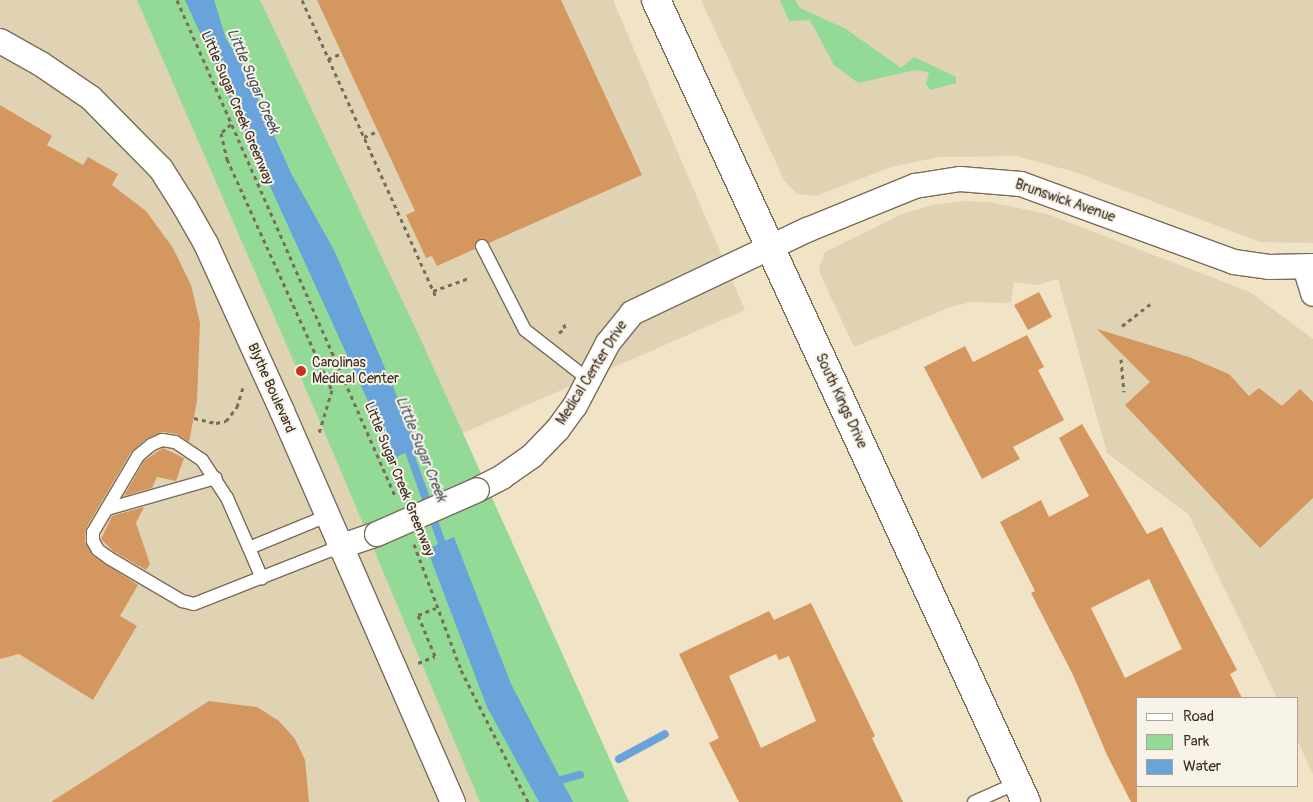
<!DOCTYPE html>
<html>
<head>
<meta charset="utf-8">
<style>
  body { margin:0 }
  #map { position:relative; width:1313px; height:802px; overflow:hidden; background:#f1e3c6; font-family:Pangolin,sans-serif }
  div>[style] { position:absolute }
  [style*='--x'] { left:calc(var(--x)*1px); top:calc(var(--y)*1px); width:calc(var(--w)*1px); rotate:calc(var(--a)*1deg) }
  .built>* { inset:0; background:#dfd3b4 }
  .green>* { inset:0; background:#92da95 }
  .water>* { inset:0; background:#68a4d9 }
  .stream>* { height:8px; margin:-4px; padding:0 4px; transform-origin:4px; border-radius:4px; background:#68a4d9 }
  .building>* { inset:0; background:#d59760 }
  .path>* { height:3px; margin-top:-1.5px; transform-origin:0; background:repeating-linear-gradient(90deg,#7b6b59 0 4px,transparent 0 8px) }
  .roads { filter:drop-shadow(1px 0 #7b6b59) drop-shadow(-1px 0 #7b6b59) drop-shadow(0 1px #7b6b59) drop-shadow(0 -1px #7b6b59) }
  .service>* { height:12px; margin:-6px; padding:0 6px; transform-origin:6px; border-radius:6px; background:#fff }
  .minor>* { height:24px; margin:-12px; padding:0 12px; transform-origin:12px; border-radius:12px; background:#fff }
  .tertiary>* { height:28px; margin:-14px; padding:0 14px; transform-origin:14px; border-radius:14px; background:#fff }
  .bridges { filter:drop-shadow(1px 0 #7b6b59) drop-shadow(-1px 0 #7b6b59) drop-shadow(0 1px #7b6b59) drop-shadow(0 -1px #7b6b59) }
  .minor-bridge>* { height:24px; margin:-12px; padding:0 12px; transform-origin:12px; border-radius:12px; background:#fff }
  .dots>* { width:14px; height:14px; translate:-50% -50%; box-sizing:border-box; border:2px solid #f7f3e8; border-radius:50% }
  span { translate:-50% -50%; white-space:nowrap; text-align:center; line-height:1.15; -webkit-text-stroke:4px #f7f3e8; paint-order:stroke }
  .street-label { font-size:14px; color:#3b2a1e }
  .poi-label { font-size:14px; color:#3b2a1e }
  .left { translate:0 -50%; text-align:left }
  .water-label { font-size:15px; color:#4b555f; font-style:italic }
  .legend { position:absolute; left:1136px; top:697px; width:162px; height:90px; box-sizing:border-box; background:#f7f3e8; border:1px solid #aca397; margin:0; padding:6px 9px; list-style:none; font-size:15px; color:#3b2a1e }
  .legend li { display:flex; align-items:center; gap:10px; height:25px }
  .legend b { width:25px; border:1px solid #aca397 }
</style>
</head>
<body>
<div id="map">
  <div class="built">
    <div style="clip-path:polygon(0 0,613px 0,745px 310px,362px 477px,490px 802px,0 802px)"></div>
    <div style="clip-path:polygon(701px 0,1313px 0,1313px 243px,1260px 242px,1075px 172px,1016px 156px,939px 157px,891px 167px,816px 196px,797px 194px,784px 180px)"></div>
    <div style="clip-path:polygon(962px 201px,989px 202px,1047px 214px,1250px 292px,1313px 339px,1313px 774px,1297px 740px,1297px 698px,1277px 698px,1189px 515px,1107px 453px,1058px 279px,1037px 285px,1014px 282px,1011px 303px,972px 302px,953px 306px,854px 347px,821px 276px,819px 268px,825px 252px,902px 214px,933px 205px)"></div>
  </div>
  <div class="green">
    <div style="clip-path:polygon(137px 0,260px 0,421px 340px,629px 802px,480px 802px,327px 438px)"></div>
    <div style="clip-path:polygon(780px 0,795px 0,800px 8px,846px 29px,901px 68px,914px 57px,956px 77px,956px 83px,930px 90px,926px 84px,929px 72px,915px 70px,858px 83px,834px 65px,810px 20px,789px 21px)"></div>
  </div>
  <div class="water">
    <div style="clip-path:polygon(185px 0,214px 0,226px 39px,242px 64px,291px 173px,334px 250px,419px 447px,394px 458px)"></div>
    <div style="clip-path:polygon(454px 537px,511px 684px,573px 802px,539px 802px,487px 707px,427px 549px)"></div>
  </div>
  <div class="stream">
    <div style="--x:406;--y:443;--w:116;--a:70.3"></div>
    <div style="--x:619;--y:759;--w:52;--a:-28.5"></div>
    <div style="--x:553;--y:782;--w:28;--a:-15"></div>
  </div>
  <div class="building">
    <div style="clip-path:polygon(317px 0,561px 0,642px 175px,489px 243px,479px 239px,475px 249px,437px 266px,432px 256px,426px 258px,406px 215px,415px 211px)"></div>
    <div style="clip-path:polygon(0 105px,52px 136px,47px 145px,83px 165px,88px 157px,118px 174px,112px 185px,146px 211px,173px 248px,191px 285px,200px 323px,197px 401px,189px 442px,177px 434px,163px 432px,146px 439px,131px 452px,86px 528px,85px 541px,93px 556px,138px 585px,120px 616px,137px 626px,93px 700px,19px 654px,0 659px)"></div>
    <div style="clip-path:polygon(1039px 292px,1052px 317px,1028px 330px,1014px 305px)"></div>
    <div style="clip-path:polygon(1097px 329px,1189px 357px,1229px 374px,1249px 396px,1259px 388px,1282px 406px,1300px 389px,1313px 402px,1313px 498px,1260px 548px,1125px 405px,1150px 382px)"></div>
    <div style="clip-path:polygon(1027px 335px,1044px 367px,1038px 370px,1064px 420px,1013px 447px,1020px 459px,982px 479px,924px 367px,965px 346px,973px 362px)"></div>
    <div style="clip-path:polygon(evenodd,1082px 424px,1147px 534px,1162px 527px,1237px 670px,1230px 674px,1242px 698px,1137px 698px,1137px 802px,1131px 802px,1107px 755px,1073px 675px,1031px 593px,1035px 591px,1000px 522px,1041px 500px,1049px 517px,1089px 496px,1059px 438px,1082px 424px,1149px 579px,1182px 649px,1125px 678px,1091px 608px,1149px 579px)"></div>
    <div style="clip-path:polygon(163px 448px,184px 458px,176px 481px,157px 477px,152px 488px,124px 496px,144px 461px)"></div>
    <div style="clip-path:polygon(144px 507px,136px 523px,150px 564px,146px 570px,113px 551px,101px 539px,112px 516px)"></div>
    <div style="clip-path:polygon(evenodd,811px 603px,875px 736px,872px 738px,903px 802px,739px 802px,709px 743px,719px 738px,679px 654px,769px 611px,774px 620px,811px 603px,776px 654px,779px 660px,789px 656px,816px 721px,761px 748px,729px 676px,776px 654px)"></div>
    <div style="clip-path:polygon(209px 701px,257px 707px,279px 721px,295px 739px,305px 760px,309px 802px,51px 802px)"></div>
  </div>
  <div class="path">
    <div style="--x:177;--y:0;--w:544;--a:66.26"></div>
    <div style="--x:302;--y:0;--w:324;--a:65.7"></div>
    <div style="--x:328;--y:59;--w:15;--a:-23"></div>
    <div style="--x:231;--y:124;--w:13;--a:138"></div>
    <div style="--x:221;--y:133;--w:27;--a:77"></div>
    <div style="--x:227;--y:159;--w:254;--a:65.6"></div>
    <div style="--x:332;--y:390;--w:45;--a:106.8"></div>
    <div style="--x:364;--y:137;--w:15;--a:-23"></div>
    <div style="--x:433;--y:291;--w:37;--a:-20"></div>
    <div style="--x:1122;--y:326;--w:36;--a:-38"></div>
    <div style="--x:559;--y:333;--w:8;--a:-40"></div>
    <div style="--x:565;--y:328;--w:6;--a:-108"></div>
    <div style="--x:1121;--y:359;--w:33;--a:85"></div>
    <div style="--x:194;--y:418;--w:23;--a:13"></div>
    <div style="--x:216;--y:423;--w:10;--a:-11"></div>
    <div style="--x:226;--y:421;--w:18;--a:-52"></div>
    <div style="--x:237;--y:407;--w:21;--a:-73"></div>
    <div style="--x:414;--y:544;--w:134;--a:69.5"></div>
    <div style="--x:461;--y:670;--w:148;--a:63.1"></div>
    <div style="--x:418;--y:663;--w:18;--a:-22"></div>
    <div style="--x:435;--y:656;--w:44;--a:-112.5"></div>
    <div style="--x:418;--y:615;--w:19;--a:-21"></div>
  </div>
  <div class="roads">
    <div class="service">
      <div style="--x:482;--y:246;--w:94;--a:62.9"></div>
      <div style="--x:525;--y:330;--w:81;--a:38"></div>
      <div style="--x:107;--y:509;--w:113;--a:-15.9"></div>
      <div style="--x:327;--y:516;--w:84;--a:157.7"></div>
      <div style="--x:249;--y:548;--w:55;--a:-113.7"></div>
      <div style="--x:227;--y:498;--w:45;--a:-123.3"></div>
      <div style="--x:202;--y:460;--w:32;--a:-146"></div>
      <div style="--x:175;--y:442;--w:13;--a:-171"></div>
      <div style="--x:162;--y:440;--w:12;--a:156"></div>
      <div style="--x:151;--y:445;--w:17;--a:140"></div>
      <div style="--x:138;--y:456;--w:88;--a:120.6"></div>
      <div style="--x:93;--y:532;--w:9;--a:90"></div>
      <div style="--x:93;--y:541;--w:10;--a:61"></div>
      <div style="--x:98;--y:550;--w:14;--a:36"></div>
      <div style="--x:109;--y:558;--w:85;--a:30.5"></div>
      <div style="--x:182;--y:601;--w:12;--a:14"></div>
      <div style="--x:194;--y:604;--w:156;--a:-21.5"></div>
      <div style="--x:249;--y:548;--w:33;--a:67"></div>
      <div style="--x:974;--y:802;--w:47;--a:-23.8"></div>
    </div>
    <div class="minor">
      <div style="--x:0;--y:41;--w:47;--a:29.3"></div>
      <div style="--x:41;--y:64;--w:60;--a:34.2"></div>
      <div style="--x:91;--y:98;--w:100;--a:45.4"></div>
      <div style="--x:161;--y:169;--w:45;--a:57.7"></div>
      <div style="--x:185;--y:207;--w:43;--a:60.4"></div>
      <div style="--x:206;--y:244;--w:183;--a:65.5"></div>
      <div style="--x:282;--y:411;--w:427;--a:66.4"></div>
      <div style="--x:1305;--y:267;--w:28;--a:73"></div>
      <div style="--x:477;--y:490;--w:28;--a:-27"></div>
      <div style="--x:502;--y:477;--w:37;--a:-35"></div>
      <div style="--x:532;--y:456;--w:37;--a:-46"></div>
      <div style="--x:558;--y:429;--w:29;--a:-54"></div>
      <div style="--x:575;--y:406;--w:71;--a:-62.4"></div>
      <div style="--x:608;--y:343;--w:38;--a:-51"></div>
      <div style="--x:632;--y:313;--w:194;--a:-25.4"></div>
      <div style="--x:807;--y:230;--w:117;--a:-22.2"></div>
      <div style="--x:915;--y:186;--w:46;--a:-8.8"></div>
      <div style="--x:960;--y:179;--w:61;--a:4.7"></div>
      <div style="--x:1021;--y:184;--w:227;--a:20.1"></div>
      <div style="--x:1234;--y:262;--w:35;--a:8"></div>
      <div style="--x:1269;--y:267;--w:44;--a:-1.3"></div>
      <div style="--x:339;--y:547;--w:40;--a:-18.9"></div>
    </div>
    <div class="tertiary">
      <div style="--x:656;--y:0;--w:883;--a:65.23"></div>
    </div>
  </div>
  <div class="bridges">
    <div class="minor-bridge">
      <div style="--x:377;--y:534;--w:109;--a:-23.7"></div>
    </div>
  </div>
  <div class="dots">
    <div style="left:301px;top:371px;background:#c8321e"></div>
  </div>
  <div class="street-label">
    <span style="left:237px;top:108px;rotate:67deg">Little Sugar Creek Greenway</span>
    <span style="left:1065px;top:201px;rotate:19deg">Brunswick Avenue</span>
    <span style="left:592px;top:373px;rotate:-58deg">Medical Center Drive</span>
    <span style="left:271px;top:388px;rotate:66deg">Blythe Boulevard</span>
    <span style="left:841px;top:401px;rotate:65deg">South Kings Drive</span>
    <span style="left:399px;top:479px;rotate:68deg">Little Sugar Creek Greenway</span>
  </div>
  <div class="poi-label">
    <span class="left" style="left:312px;top:371px">Carolinas<br>Medical Center</span>
  </div>
  <div class="water-label">
    <span style="left:253px;top:81px;rotate:67deg">Little Sugar Creek</span>
    <span style="left:421px;top:449px;rotate:68deg">Little Sugar Creek</span>
  </div>
  <ul class="legend">
  <li><b style="height:6px;background:#fff"></b>Road</li>
  <li><b style="height:14px;background:#92da95"></b>Park</li>
  <li><b style="height:14px;background:#68a4d9"></b>Water</li>
  </ul>
</div>
</body>
</html>
